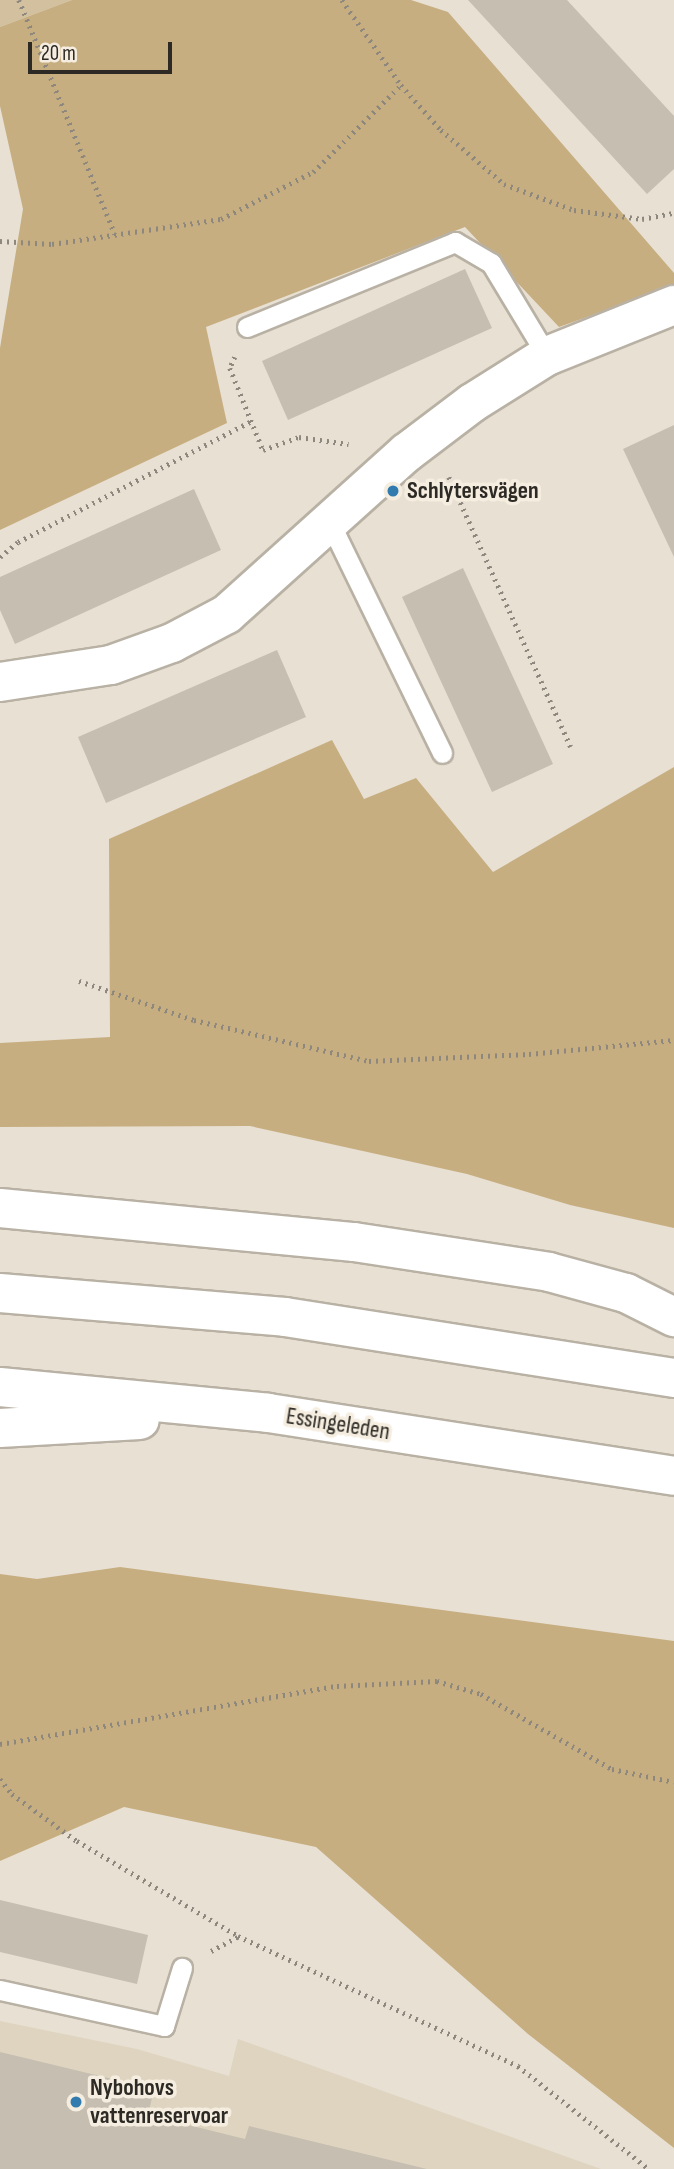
<!DOCTYPE html>
<html>
<head>
<meta charset="utf-8">
<style>
  body { margin:0 }
  #map { position:relative; width:674px; height:2169px; overflow:hidden; background:#e8e0d3; font-family:"Sofia Sans Condensed",sans-serif }
  div>[style] { position:absolute }
  [style*='--x'] { left:calc(var(--x)*1px); top:calc(var(--y)*1px); width:calc(var(--w)*1px); rotate:calc(var(--a)*1deg) }
  .built>* { inset:0; background:#dfd4c0 }
  .green>* { inset:0; background:#d2c09f }
  .forest>* { inset:0; background:#c7ae80 }
  .building>* { inset:0; background:#c6beb1 }
  .path>* { height:4.5px; margin-top:-2.25px; transform-origin:0; background:repeating-linear-gradient(90deg,#8d877e 0 2px,transparent 0 7px) }
  .roads { filter:drop-shadow(2px 0 #b8b1a4) drop-shadow(-2px 0 #b8b1a4) drop-shadow(0 2px #b8b1a4) drop-shadow(0 -2px #b8b1a4) }
  .lane>* { height:19px; margin:-9.5px; padding:0 9.5px; transform-origin:9.5px; border-radius:9.5px; background:#fff }
  .street>* { height:38px; margin:-19px; padding:0 19px; transform-origin:19px; border-radius:19px; background:#fff }
  .highway>* { height:38px; margin:-19px; padding:0 19px; transform-origin:19px; border-radius:19px; background:#fff }
  .dots>* { width:19px; height:19px; translate:-50% -50%; box-sizing:border-box; border:4px solid #f5eee0; border-radius:50% }
  span { translate:-50% -50%; white-space:nowrap; text-align:center; line-height:1.15; -webkit-text-stroke:7px #f5eee0; paint-order:stroke }
  .poi-label { font-size:24px; color:#2d2a25; font-weight:700 }
  .left { translate:0 -50%; text-align:left }
  .street-label { font-size:24px; color:#2d2a25 }
  .scale { position:absolute; left:28px; top:42px; width:144px; height:32px; box-sizing:border-box; border:4px solid #2d2a25; border-top:0; padding-left:9px; font-size:21px; line-height:24px; white-space:nowrap; color:#2d2a25; -webkit-text-stroke:5px #f5eee0; paint-order:stroke }
</style>
</head>
<body>
<div id="map">
  <div class="built">
    <div style="clip-path:polygon(0 2021px,137px 2049px,229px 2076px,238px 2039px,601px 2169px,0 2169px)"></div>
  </div>
  <div class="green">
    <div style="clip-path:polygon(0 0,72px 0,0 27px)"></div>
  </div>
  <div class="forest">
    <div style="clip-path:polygon(72px 0,411px 0,448px 12px,674px 273px,674px 286px,559px 327px,465px 227px,206px 327px,227px 423px,0 530px,0 348px,23px 209px,0 106px,0 27px)"></div>
    <div style="clip-path:polygon(332px 740px,364px 799px,416px 778px,493px 872px,674px 767px,674px 1228px,570px 1205px,467px 1174px,250px 1126px,0 1127px,0 1043px,110px 1037px,109px 839px)"></div>
    <div style="clip-path:polygon(120px 1567px,674px 1641px,674px 2148px,528px 2034px,316px 1847px,124px 1807px,0 1861px,0 1574px,37px 1579px)"></div>
  </div>
  <div class="building">
    <div style="clip-path:polygon(468px 0,567px 0,674px 116px,674px 169px,647px 194px)"></div>
    <div style="clip-path:polygon(465px 269px,492px 328px,288px 420px,262px 361px)"></div>
    <div style="clip-path:polygon(674px 425px,674px 557px,623px 449px)"></div>
    <div style="clip-path:polygon(194px 489px,221px 550px,15px 644px,0 610px,0 577px)"></div>
    <div style="clip-path:polygon(463px 568px,553px 764px,492px 792px,402px 597px)"></div>
    <div style="clip-path:polygon(277px 650px,306px 717px,106px 803px,78px 737px)"></div>
    <div style="clip-path:polygon(0 1900px,148px 1935px,137px 1984px,0 1952px)"></div>
    <div style="clip-path:polygon(0 2052px,154px 2089px,148px 2115px,245px 2139px,249px 2126px,427px 2169px,0 2169px)"></div>
  </div>
  <div class="path">
    <div style="--x:19;--y:0;--w:253;--a:67.7"></div>
    <div style="--x:342;--y:0;--w:103;--a:55.2"></div>
    <div style="--x:401;--y:85;--w:60;--a:48.4"></div>
    <div style="--x:441;--y:130;--w:83;--a:40.6"></div>
    <div style="--x:504;--y:184;--w:75;--a:20.4"></div>
    <div style="--x:574;--y:210;--w:69;--a:7.5"></div>
    <div style="--x:642;--y:219;--w:33;--a:-11"></div>
    <div style="--x:0;--y:241;--w:52;--a:3.3"></div>
    <div style="--x:52;--y:244;--w:171;--a:-8.4"></div>
    <div style="--x:221;--y:219;--w:103;--a:-27.1"></div>
    <div style="--x:313;--y:172;--w:124;--a:-44.7"></div>
    <div style="--x:235;--y:357;--w:12;--a:114"></div>
    <div style="--x:230;--y:368;--w:88;--a:68.1"></div>
    <div style="--x:263;--y:450;--w:38;--a:-20"></div>
    <div style="--x:299;--y:437;--w:50;--a:8"></div>
    <div style="--x:449;--y:477;--w:296;--a:65.7"></div>
    <div style="--x:0;--y:557;--w:23;--a:-40"></div>
    <div style="--x:18;--y:542;--w:263;--a:-27.4"></div>
    <div style="--x:79;--y:981;--w:121;--a:18.7"></div>
    <div style="--x:194;--y:1020;--w:180;--a:13.2"></div>
    <div style="--x:369;--y:1061;--w:160;--a:-2.5"></div>
    <div style="--x:529;--y:1054;--w:146;--a:-5.5"></div>
    <div style="--x:0;--y:1744;--w:342;--a:-9.8"></div>
    <div style="--x:337;--y:1686;--w:100;--a:-2.9"></div>
    <div style="--x:437;--y:1681;--w:46;--a:16.5"></div>
    <div style="--x:481;--y:1694;--w:151;--a:29.8"></div>
    <div style="--x:612;--y:1769;--w:63;--a:11.8"></div>
    <div style="--x:0;--y:1779;--w:19;--a:51"></div>
    <div style="--x:12;--y:1794;--w:80;--a:35.9"></div>
    <div style="--x:77;--y:1841;--w:187;--a:30.5"></div>
    <div style="--x:238;--y:1936;--w:309;--a:24.9"></div>
    <div style="--x:518;--y:2066;--w:167;--a:38.2"></div>
    <div style="--x:211;--y:1951;--w:30;--a:-28"></div>
  </div>
  <div class="roads">
    <div class="lane">
      <div style="--x:247;--y:327;--w:225;--a:-22.2"></div>
      <div style="--x:455;--y:242;--w:42;--a:30.3"></div>
      <div style="--x:491;--y:263;--w:109;--a:58.9"></div>
      <div style="--x:329;--y:521;--w:258;--a:64"></div>
      <div style="--x:0;--y:1990;--w:168;--a:12.4"></div>
      <div style="--x:164;--y:2026;--w:61;--a:-72.8"></div>
    </div>
    <div class="street">
      <div style="--x:0;--y:682;--w:112;--a:-8.7"></div>
      <div style="--x:111;--y:665;--w:65;--a:-19.8"></div>
      <div style="--x:172;--y:643;--w:62;--a:-27.8"></div>
      <div style="--x:227;--y:614;--w:241;--a:-42"></div>
      <div style="--x:406;--y:453;--w:83;--a:-37.1"></div>
      <div style="--x:472;--y:403;--w:89;--a:-32.1"></div>
      <div style="--x:547;--y:356;--w:137;--a:-21.9"></div>
    </div>
    <div class="highway">
      <div style="--x:0;--y:1208;--w:356;--a:5.5"></div>
      <div style="--x:354;--y:1242;--w:197;--a:8.7"></div>
      <div style="--x:549;--y:1272;--w:80;--a:15.3"></div>
      <div style="--x:626;--y:1293;--w:54;--a:26.6"></div>
      <div style="--x:0;--y:1293;--w:286;--a:4.8"></div>
      <div style="--x:285;--y:1317;--w:394;--a:8.9"></div>
      <div style="--x:0;--y:1387;--w:269;--a:5.5"></div>
      <div style="--x:268;--y:1413;--w:411;--a:8.8"></div>
      <div style="--x:0;--y:1428;--w:140;--a:-3.3"></div>
    </div>
  </div>
  <div class="dots">
    <div style="left:393px;top:491px;background:#327baf"></div>
    <div style="left:76px;top:2102px;background:#327baf"></div>
  </div>
  <div class="poi-label">
    <span class="left" style="left:407px;top:491px">Schlytersvägen</span>
    <span class="left" style="left:90px;top:2102px">Nybohovs<br>vattenreservoar</span>
  </div>
  <div class="street-label">
    <span style="left:338px;top:1424px;rotate:9deg">Essingeleden</span>
  </div>
  <div class="scale">20 m</div>
</div>
</body>
</html>
